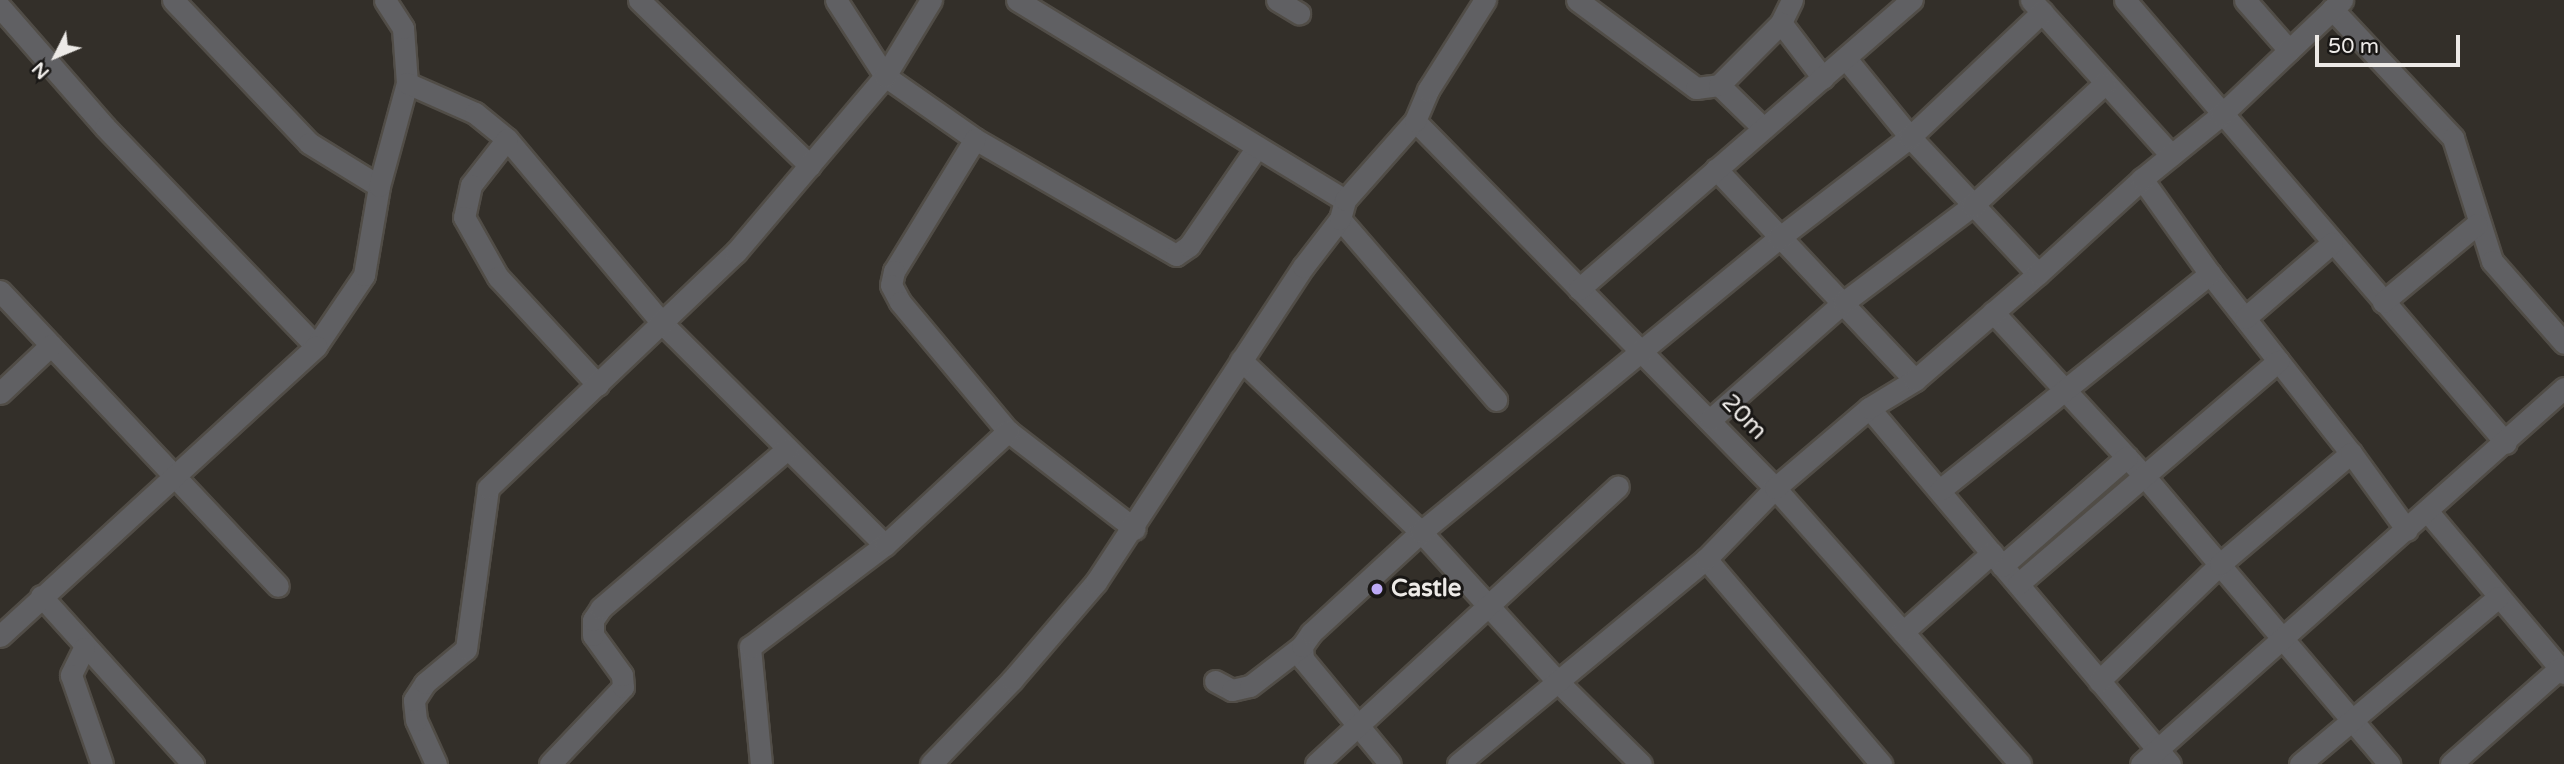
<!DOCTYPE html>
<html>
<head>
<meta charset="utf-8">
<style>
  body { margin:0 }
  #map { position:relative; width:2564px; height:764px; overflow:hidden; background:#332f29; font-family:"Varela Round",sans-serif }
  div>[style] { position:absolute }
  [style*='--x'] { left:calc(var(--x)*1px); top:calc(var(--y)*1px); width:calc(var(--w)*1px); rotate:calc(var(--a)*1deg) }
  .roads { filter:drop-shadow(2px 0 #514d47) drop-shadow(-2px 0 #514d47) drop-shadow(0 2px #514d47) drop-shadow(0 -2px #514d47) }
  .minor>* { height:21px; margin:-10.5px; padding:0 10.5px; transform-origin:10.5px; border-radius:10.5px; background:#606063 }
  .dots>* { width:19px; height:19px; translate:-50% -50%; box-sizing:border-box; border:4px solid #191715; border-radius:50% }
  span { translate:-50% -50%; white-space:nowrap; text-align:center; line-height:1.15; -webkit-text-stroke:6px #191715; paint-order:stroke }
  .street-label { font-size:24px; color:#edeae7 }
  .poi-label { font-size:24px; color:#edeae7; font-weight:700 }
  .left { translate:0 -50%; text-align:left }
  .north { position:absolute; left:21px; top:21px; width:70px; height:70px; -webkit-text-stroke:5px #191715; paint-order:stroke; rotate:227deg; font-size:19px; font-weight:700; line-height:28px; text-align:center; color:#edeae7 }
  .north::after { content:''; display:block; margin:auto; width:24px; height:32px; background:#edeae7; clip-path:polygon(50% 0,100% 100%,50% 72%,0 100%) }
  .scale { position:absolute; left:2315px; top:35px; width:145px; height:32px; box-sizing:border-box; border:4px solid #edeae7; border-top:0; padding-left:9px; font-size:21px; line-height:24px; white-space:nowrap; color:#edeae7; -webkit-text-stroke:5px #191715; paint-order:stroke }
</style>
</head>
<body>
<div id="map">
  <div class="roads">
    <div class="minor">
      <div style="--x:173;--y:0;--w:197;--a:46.4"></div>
      <div style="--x:309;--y:143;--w:82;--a:31.6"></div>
      <div style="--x:639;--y:0;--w:238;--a:44.1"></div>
      <div style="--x:836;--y:0;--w:90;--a:57.2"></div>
      <div style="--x:885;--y:76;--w:110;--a:35"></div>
      <div style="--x:975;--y:139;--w:232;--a:30"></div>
      <div style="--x:1176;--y:255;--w:16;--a:-35"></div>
      <div style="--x:1189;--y:246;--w:120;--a:-55.5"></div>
      <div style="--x:1017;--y:0;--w:384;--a:31.4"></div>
      <div style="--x:1277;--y:0;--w:26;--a:31"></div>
      <div style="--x:1577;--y:0;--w:148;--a:36.5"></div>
      <div style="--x:1696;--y:88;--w:23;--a:-7"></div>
      <div style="--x:1719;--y:85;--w:62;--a:44.3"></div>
      <div style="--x:1792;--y:0;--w:25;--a:116"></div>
      <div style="--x:1781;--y:23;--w:69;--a:52.6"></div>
      <div style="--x:2031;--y:0;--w:209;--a:47.9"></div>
      <div style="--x:2125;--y:0;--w:584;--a:49.3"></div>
      <div style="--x:2245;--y:0;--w:67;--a:48.7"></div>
      <div style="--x:0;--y:7;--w:159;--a:48.8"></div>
      <div style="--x:105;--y:127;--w:304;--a:46.1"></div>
      <div style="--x:316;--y:346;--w:86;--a:-55.9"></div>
      <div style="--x:364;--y:275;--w:90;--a:-80.4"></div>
      <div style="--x:379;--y:186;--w:107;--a:-74.8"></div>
      <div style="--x:407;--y:83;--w:55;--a:-94.2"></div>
      <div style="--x:403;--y:28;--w:33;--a:-123"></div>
      <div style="--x:2332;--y:9;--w:177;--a:46.8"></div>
      <div style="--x:2453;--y:138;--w:129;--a:72.4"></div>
      <div style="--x:2492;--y:261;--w:109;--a:48.7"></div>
      <div style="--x:1847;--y:60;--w:99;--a:50.7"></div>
      <div style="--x:1910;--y:137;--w:187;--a:46.9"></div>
      <div style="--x:407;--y:83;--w:74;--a:23.8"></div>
      <div style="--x:475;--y:113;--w:41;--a:39.1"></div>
      <div style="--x:507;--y:139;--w:242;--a:49.9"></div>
      <div style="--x:663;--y:324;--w:313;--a:44.9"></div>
      <div style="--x:1719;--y:85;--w:88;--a:-45"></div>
      <div style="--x:1415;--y:121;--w:514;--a:45.55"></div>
      <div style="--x:1775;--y:488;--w:369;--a:48.4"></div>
      <div style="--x:507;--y:139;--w:58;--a:128"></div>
      <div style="--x:471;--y:185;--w:33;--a:102"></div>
      <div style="--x:464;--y:217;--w:69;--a:60.5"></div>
      <div style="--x:498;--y:277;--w:147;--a:47.2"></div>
      <div style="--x:975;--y:139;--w:155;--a:121.5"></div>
      <div style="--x:894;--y:271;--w:14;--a:102"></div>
      <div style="--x:891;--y:285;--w:19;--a:62"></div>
      <div style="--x:900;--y:302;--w:168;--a:50.1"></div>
      <div style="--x:1008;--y:431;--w:160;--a:37.7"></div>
      <div style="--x:1716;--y:169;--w:290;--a:46.7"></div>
      <div style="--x:1340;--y:219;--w:239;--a:49.2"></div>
      <div style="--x:2210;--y:274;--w:228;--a:51.8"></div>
      <div style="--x:1579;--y:289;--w:441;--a:-41"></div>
      <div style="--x:0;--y:291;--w:405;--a:46.7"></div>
      <div style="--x:2383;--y:302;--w:122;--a:-39.7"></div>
      <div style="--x:1993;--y:312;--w:224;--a:47.3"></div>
      <div style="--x:2145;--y:477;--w:377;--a:49.6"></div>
      <div style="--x:2245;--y:318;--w:115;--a:-40.8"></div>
      <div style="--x:1241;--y:360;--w:249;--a:43.7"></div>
      <div style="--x:1421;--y:532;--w:202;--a:47.6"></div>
      <div style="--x:1557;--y:681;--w:118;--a:44.7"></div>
      <div style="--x:0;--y:393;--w:70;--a:-43.3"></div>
      <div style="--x:1869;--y:408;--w:466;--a:49.8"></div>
      <div style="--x:1710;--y:420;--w:179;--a:-41.4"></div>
      <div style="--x:1844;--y:302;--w:160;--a:-36.9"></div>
      <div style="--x:1972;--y:206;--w:180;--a:-42.7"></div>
      <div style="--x:1940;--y:490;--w:346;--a:-38.7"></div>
      <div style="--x:2210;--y:274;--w:117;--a:-125.6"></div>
      <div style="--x:2428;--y:512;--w:211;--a:49.8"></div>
      <div style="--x:1706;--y:559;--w:270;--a:49.5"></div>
      <div style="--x:2002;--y:566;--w:166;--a:-41.1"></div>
      <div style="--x:2018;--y:584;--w:343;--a:-40.6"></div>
      <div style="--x:41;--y:596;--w:227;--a:47.9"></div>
      <div style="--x:1903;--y:632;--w:119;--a:-41.6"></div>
      <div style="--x:0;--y:636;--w:429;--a:-42.5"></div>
      <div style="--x:1302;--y:646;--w:13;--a:86"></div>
      <div style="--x:1303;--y:659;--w:136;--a:50.4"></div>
      <div style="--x:84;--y:648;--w:30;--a:116"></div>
      <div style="--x:71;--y:675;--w:94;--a:70.8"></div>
      <div style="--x:1215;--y:681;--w:19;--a:28"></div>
      <div style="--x:1232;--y:690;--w:18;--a:-13"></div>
      <div style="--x:1250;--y:686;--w:66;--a:-37.6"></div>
      <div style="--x:1302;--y:646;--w:16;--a:-55"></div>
      <div style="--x:1311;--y:633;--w:149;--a:-42.6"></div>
      <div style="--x:1421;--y:532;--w:463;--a:-39.4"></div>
      <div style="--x:1779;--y:238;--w:165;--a:-37.6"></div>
      <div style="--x:1910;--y:137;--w:182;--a:-43.4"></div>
      <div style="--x:2099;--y:681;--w:168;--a:-44"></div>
      <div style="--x:2220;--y:564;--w:172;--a:-40.3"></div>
      <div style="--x:2351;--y:453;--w:95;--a:54"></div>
      <div style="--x:436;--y:764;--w:48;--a:-114.4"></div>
      <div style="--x:416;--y:720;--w:20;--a:-96"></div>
      <div style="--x:414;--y:700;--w:20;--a:-57"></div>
      <div style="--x:425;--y:683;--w:53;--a:-39.7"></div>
      <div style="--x:466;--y:649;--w:162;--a:-82.2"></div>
      <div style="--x:488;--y:488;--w:342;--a:-43.6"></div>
      <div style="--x:736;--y:252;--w:231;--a:-49.7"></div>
      <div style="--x:885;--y:76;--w:89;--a:-58.8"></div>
      <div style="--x:550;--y:764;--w:106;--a:-46.5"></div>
      <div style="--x:623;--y:687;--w:12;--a:-95"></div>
      <div style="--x:622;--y:675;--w:49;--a:-125.9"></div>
      <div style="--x:593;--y:635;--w:15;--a:-90"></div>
      <div style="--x:593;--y:620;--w:14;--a:-56"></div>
      <div style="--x:601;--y:608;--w:245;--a:-40.5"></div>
      <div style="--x:761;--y:764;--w:118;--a:-95.4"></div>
      <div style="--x:750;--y:647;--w:169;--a:-37.1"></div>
      <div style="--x:885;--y:545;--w:168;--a:-42.8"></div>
      <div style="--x:931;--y:764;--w:117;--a:-46"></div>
      <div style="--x:1012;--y:680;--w:129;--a:-49.4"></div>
      <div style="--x:1096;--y:582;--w:377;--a:-56.7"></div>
      <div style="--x:1303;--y:267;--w:61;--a:-52.4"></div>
      <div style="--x:1340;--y:219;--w:20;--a:-75"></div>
      <div style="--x:1345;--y:200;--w:106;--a:-48.5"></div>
      <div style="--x:1415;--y:121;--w:34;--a:-67"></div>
      <div style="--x:1428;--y:90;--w:107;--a:-57.7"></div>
      <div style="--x:1316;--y:764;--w:410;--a:-42.6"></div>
      <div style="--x:1458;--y:764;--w:322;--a:-39.6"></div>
      <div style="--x:1706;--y:559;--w:99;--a:-45.8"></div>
      <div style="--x:1775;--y:488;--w:123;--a:-40.4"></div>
      <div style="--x:1869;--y:408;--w:54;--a:-31.3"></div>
      <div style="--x:1915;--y:380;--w:162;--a:-40.8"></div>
      <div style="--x:2038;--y:274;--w:141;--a:-42.4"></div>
      <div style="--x:2142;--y:179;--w:102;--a:-39"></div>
      <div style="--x:2221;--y:115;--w:167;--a:-43.5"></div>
      <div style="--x:2141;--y:764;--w:566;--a:-41.63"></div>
      <div style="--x:2300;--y:764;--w:259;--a:-40.1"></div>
      <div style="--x:2451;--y:764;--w:145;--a:-41.4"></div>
    </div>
  </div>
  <div class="dots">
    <div style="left:1377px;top:589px;background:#bca9f5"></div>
  </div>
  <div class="street-label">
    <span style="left:1744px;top:417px;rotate:46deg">20m</span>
  </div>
  <div class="poi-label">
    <span class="left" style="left:1391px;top:589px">Castle</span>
  </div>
  <div class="north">N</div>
  <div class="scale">50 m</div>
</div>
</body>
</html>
